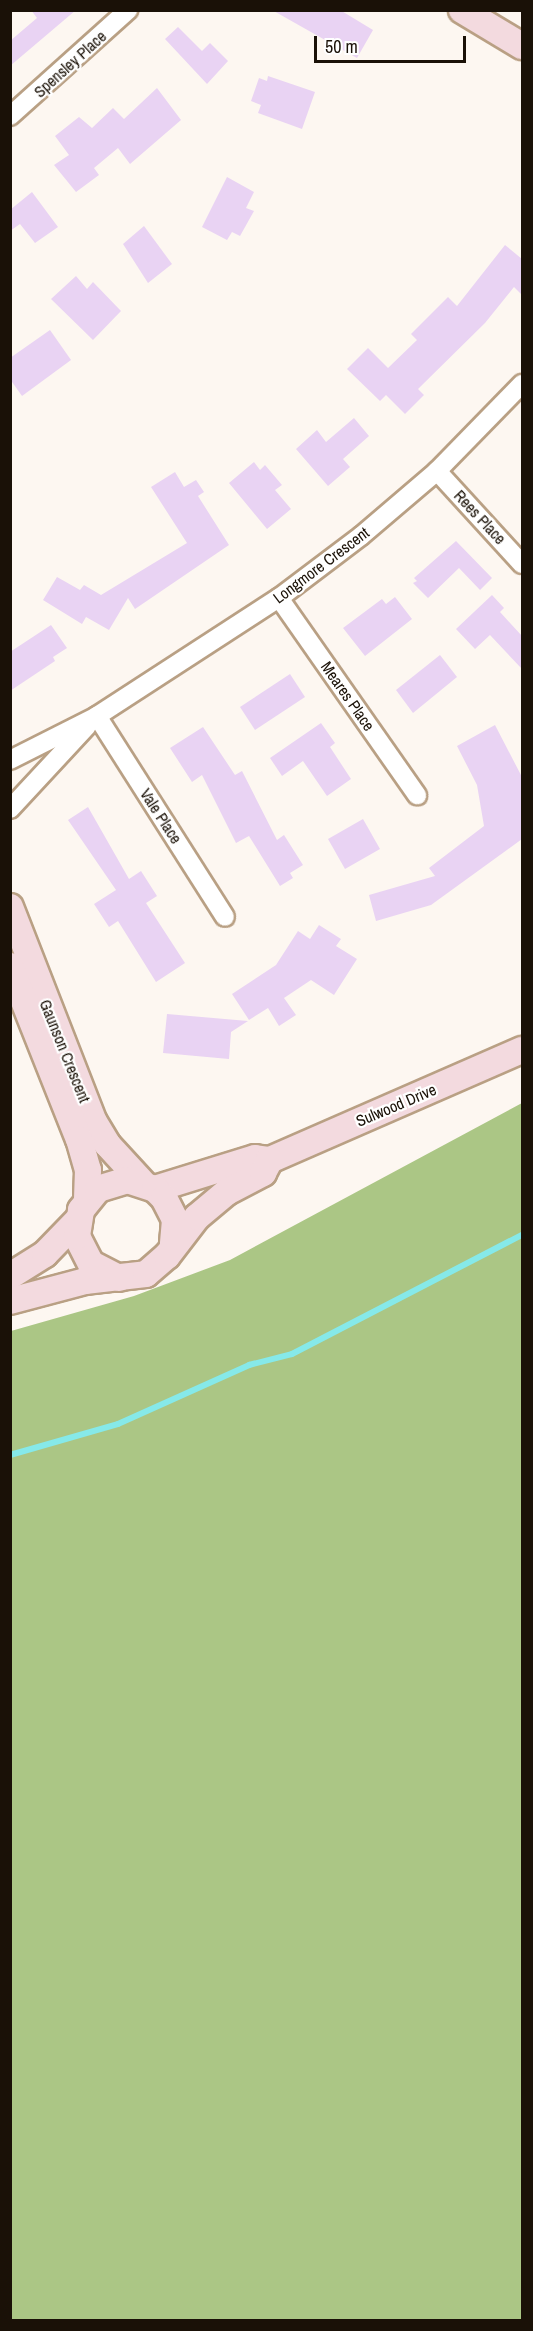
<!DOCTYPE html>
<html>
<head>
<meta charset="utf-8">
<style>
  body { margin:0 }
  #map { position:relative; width:533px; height:2331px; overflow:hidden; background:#fdf7f1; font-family:"Archivo Narrow",sans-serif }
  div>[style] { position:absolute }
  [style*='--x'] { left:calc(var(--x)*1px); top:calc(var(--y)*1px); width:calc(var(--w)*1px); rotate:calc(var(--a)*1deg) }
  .forest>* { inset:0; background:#abc685 }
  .stream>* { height:6px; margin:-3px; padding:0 3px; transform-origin:3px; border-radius:3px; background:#86e9e9 }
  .building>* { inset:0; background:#e9d3f3 }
  .roads { filter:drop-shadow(2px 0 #b9a084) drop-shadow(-2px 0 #b9a084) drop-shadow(0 2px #b9a084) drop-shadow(0 -2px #b9a084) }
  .street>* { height:18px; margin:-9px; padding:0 9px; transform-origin:9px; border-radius:9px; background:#fff }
  .secondary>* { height:26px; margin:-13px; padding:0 13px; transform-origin:13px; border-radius:13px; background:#f3dadf }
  span { translate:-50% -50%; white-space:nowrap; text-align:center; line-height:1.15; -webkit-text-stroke:4.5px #fff; paint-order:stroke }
  .street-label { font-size:16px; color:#1a1107 }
  .frame { position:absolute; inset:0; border:12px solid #1a1107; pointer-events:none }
  .scale { position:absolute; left:314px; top:36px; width:152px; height:27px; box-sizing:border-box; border:3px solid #1a1107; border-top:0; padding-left:8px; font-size:18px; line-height:21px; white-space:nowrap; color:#1a1107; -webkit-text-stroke:4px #fff; paint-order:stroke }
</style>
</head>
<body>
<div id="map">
  <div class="forest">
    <div style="clip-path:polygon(522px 1103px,522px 2320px,11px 2320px,11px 1331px,134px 1296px,230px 1260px)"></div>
  </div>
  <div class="stream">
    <div style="--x:10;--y:1455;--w:112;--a:-16"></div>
    <div style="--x:118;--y:1424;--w:144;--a:-24.2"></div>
    <div style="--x:249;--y:1365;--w:44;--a:-14.3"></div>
    <div style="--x:292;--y:1354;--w:259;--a:-27.4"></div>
  </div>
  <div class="building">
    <div style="clip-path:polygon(31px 10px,76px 10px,10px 66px,10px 41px,37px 18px)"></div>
    <div style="clip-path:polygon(272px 10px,340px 10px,373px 30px,357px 58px)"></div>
    <div style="clip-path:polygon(178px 27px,202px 51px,210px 43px,228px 61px,207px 84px,165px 39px)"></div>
    <div style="clip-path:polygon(268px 76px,315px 92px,302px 129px,258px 113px,261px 105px,251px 101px,259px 78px,267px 81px)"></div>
    <div style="clip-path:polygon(157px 88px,181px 120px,130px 164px,118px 148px,94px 168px,99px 175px,76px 192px,54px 165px,69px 155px,55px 136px,79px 117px,92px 128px,113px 108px,124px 119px)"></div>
    <div style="clip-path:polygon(227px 177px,254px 192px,246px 208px,254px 211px,240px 236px,232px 232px,227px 240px,202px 227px)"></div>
    <div style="clip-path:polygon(32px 192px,58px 227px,35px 243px,20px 224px,10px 231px,10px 210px)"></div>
    <div style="clip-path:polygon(144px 226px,172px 264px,148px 283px,123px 244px)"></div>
    <div style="clip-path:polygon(505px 245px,522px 259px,522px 295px,514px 287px,485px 323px,418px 389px,424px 395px,405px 414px,386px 395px,380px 401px,347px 369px,368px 348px,388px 368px,417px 340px,411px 334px,448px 297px,457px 306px)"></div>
    <div style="clip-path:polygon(76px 276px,87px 289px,93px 282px,121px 311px,93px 340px,51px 299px)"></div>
    <div style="clip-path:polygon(50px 330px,71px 360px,22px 396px,10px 379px,10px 358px)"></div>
    <div style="clip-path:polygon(354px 418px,369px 436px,343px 459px,350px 467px,328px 486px,296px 449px,317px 430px,326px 442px)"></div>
    <div style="clip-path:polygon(254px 462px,260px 470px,265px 465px,282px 485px,275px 490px,291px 509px,267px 529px,229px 483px)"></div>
    <div style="clip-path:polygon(175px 472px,184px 487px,196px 480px,204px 492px,198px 496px,229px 545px,135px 609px,128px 598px,109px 630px,86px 617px,82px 624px,43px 600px,57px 577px,80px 590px,84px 585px,101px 595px,187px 543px,151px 487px)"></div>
    <div style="clip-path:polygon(456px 541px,492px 578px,480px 590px,459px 568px,428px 598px,413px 583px,417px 581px,414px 578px)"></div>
    <div style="clip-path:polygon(492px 595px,504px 608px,500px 612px,522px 636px,522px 669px,490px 635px,475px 649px,456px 629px)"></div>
    <div style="clip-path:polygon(395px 597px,412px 619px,365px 656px,343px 628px,382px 599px,386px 604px)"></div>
    <div style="clip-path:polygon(51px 625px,67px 648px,53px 657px,55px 661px,10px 691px,10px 652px)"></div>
    <div style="clip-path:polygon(440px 655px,457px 677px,413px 713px,396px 690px)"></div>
    <div style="clip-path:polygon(290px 674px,305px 697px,255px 730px,240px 707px)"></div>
    <div style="clip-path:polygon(321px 723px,335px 743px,330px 747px,351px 779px,327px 796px,303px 761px,282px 776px,270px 758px)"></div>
    <div style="clip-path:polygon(495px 725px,522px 777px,522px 839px,431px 905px,376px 921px,369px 895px,435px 876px,429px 868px,484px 826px,477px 785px,457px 746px)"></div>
    <div style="clip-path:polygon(203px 727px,235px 775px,242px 771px,277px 840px,284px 835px,303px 865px,290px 873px,293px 878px,280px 886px,249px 836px,236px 843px,202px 775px,192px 782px,170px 748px)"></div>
    <div style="clip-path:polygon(88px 807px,129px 879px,141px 871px,157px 896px,146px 903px,185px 963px,156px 982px,118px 921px,109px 927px,94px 904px,116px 890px,68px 820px)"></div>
    <div style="clip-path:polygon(363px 819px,380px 849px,345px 869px,328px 839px)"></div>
    <div style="clip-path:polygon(319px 925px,341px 939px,336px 946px,357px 959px,334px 995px,311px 980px,284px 998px,296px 1015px,279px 1026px,268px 1008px,249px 1020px,232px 994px,276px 965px,298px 931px,310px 939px)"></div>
    <div style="clip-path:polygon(167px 1014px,248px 1021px,231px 1032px,229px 1059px,163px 1053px)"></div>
  </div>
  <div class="roads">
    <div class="street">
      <div style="--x:10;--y:116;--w:159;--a:-41.9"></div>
      <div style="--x:437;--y:471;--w:126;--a:47.6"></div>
      <div style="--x:279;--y:598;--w:241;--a:55"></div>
      <div style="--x:97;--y:716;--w:238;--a:57.5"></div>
      <div style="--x:10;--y:760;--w:97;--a:-26.8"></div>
      <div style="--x:97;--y:716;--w:217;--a:-33"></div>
      <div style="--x:279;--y:598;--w:103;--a:-37.1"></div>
      <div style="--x:361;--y:536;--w:100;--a:-40.5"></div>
      <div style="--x:437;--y:471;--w:122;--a:-45.7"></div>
      <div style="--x:10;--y:809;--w:113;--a:-47.1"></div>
    </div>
    <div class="secondary">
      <div style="--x:462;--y:10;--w:70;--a:31"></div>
      <div style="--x:10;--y:907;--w:231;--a:68.7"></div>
      <div style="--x:94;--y:1122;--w:26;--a:59"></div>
      <div style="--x:107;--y:1144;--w:52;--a:47.4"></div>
      <div style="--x:10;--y:966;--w:186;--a:68.3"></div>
      <div style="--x:79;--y:1139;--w:32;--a:74"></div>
      <div style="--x:88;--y:1170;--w:30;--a:92"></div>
      <div style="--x:155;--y:1189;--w:105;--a:-17.2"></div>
      <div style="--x:255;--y:1158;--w:15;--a:8"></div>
      <div style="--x:270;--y:1160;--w:275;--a:-23.6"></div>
      <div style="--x:10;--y:1276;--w:41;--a:-32.2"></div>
      <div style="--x:45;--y:1254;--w:47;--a:-45.9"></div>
      <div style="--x:119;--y:1278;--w:31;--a:-153"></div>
      <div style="--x:91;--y:1264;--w:31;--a:-117"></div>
      <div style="--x:77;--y:1236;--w:26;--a:-81"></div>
      <div style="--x:81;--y:1210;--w:27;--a:-51"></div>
      <div style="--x:98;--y:1189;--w:30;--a:-17"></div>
      <div style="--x:127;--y:1180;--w:29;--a:18"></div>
      <div style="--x:155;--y:1189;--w:13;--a:45"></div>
      <div style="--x:164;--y:1198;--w:25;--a:63"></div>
      <div style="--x:175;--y:1220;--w:24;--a:95"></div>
      <div style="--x:10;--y:1301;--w:78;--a:-14.9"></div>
      <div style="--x:85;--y:1281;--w:61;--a:-6.5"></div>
      <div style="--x:146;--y:1274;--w:28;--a:-41"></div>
      <div style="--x:167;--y:1256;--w:49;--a:-52.4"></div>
      <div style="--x:197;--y:1217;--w:39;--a:-40"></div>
      <div style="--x:227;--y:1192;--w:41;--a:-27.8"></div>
      <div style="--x:263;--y:1173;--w:15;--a:-62"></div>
    </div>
  </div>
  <div class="street-label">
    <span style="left:70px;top:64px;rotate:-42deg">Spensley Place</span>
    <span style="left:480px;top:517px;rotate:47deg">Rees Place</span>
    <span style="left:321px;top:565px;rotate:-37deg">Longmore Crescent</span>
    <span style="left:348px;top:696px;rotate:55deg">Meares Place</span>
    <span style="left:161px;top:816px;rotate:57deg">Vale Place</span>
    <span style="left:65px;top:1051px;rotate:68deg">Gaunson Crescent</span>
    <span style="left:396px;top:1105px;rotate:-23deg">Sulwood Drive</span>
  </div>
  <div class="frame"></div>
  <div class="scale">50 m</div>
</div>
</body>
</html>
